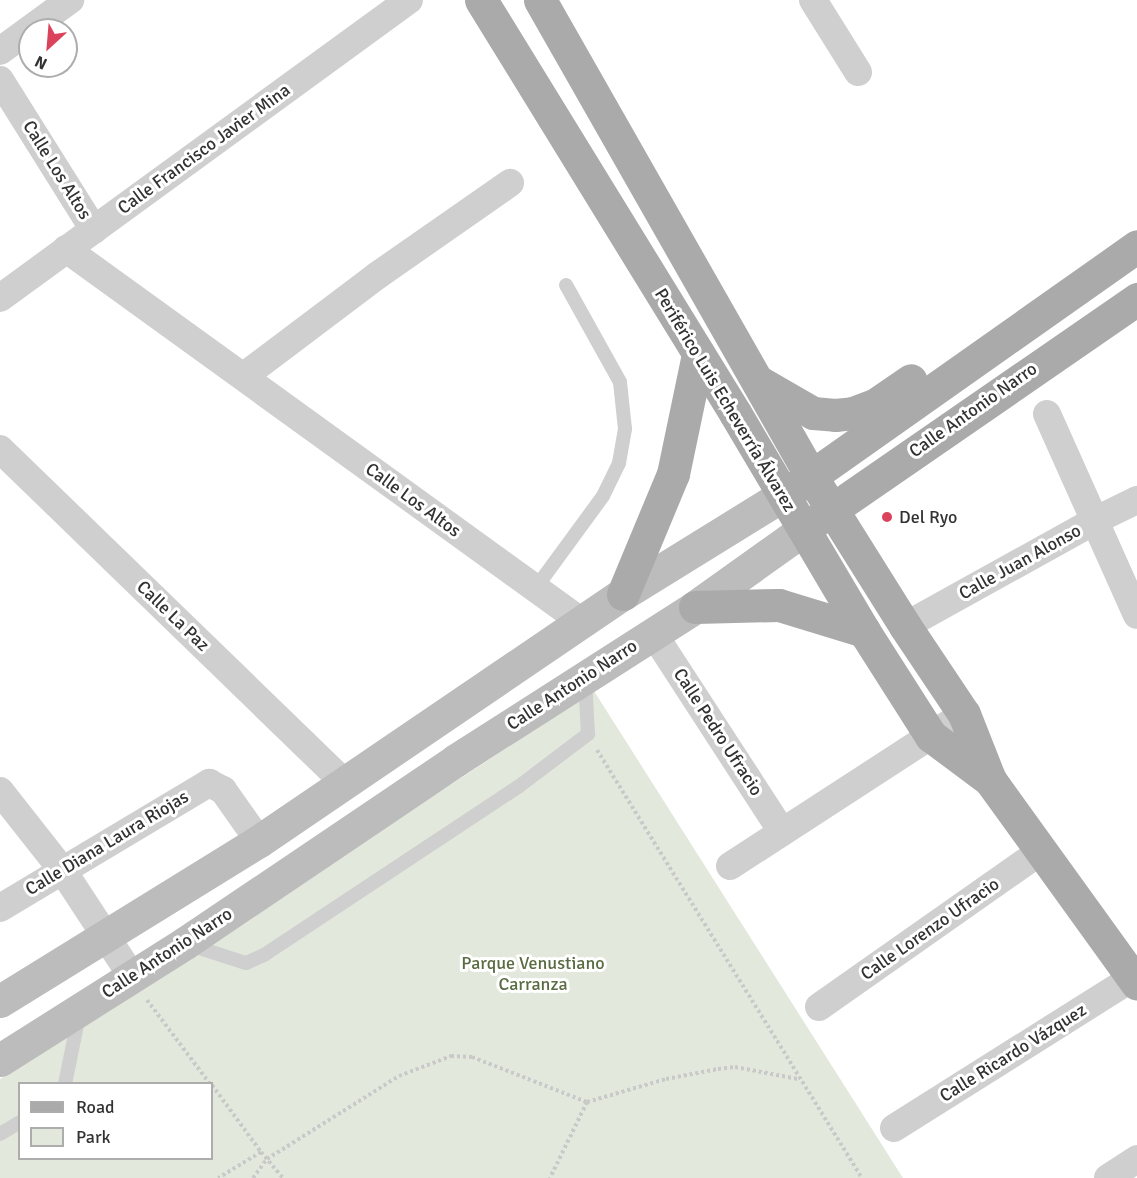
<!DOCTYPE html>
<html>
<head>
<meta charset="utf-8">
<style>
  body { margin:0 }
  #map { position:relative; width:1137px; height:1178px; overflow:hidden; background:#fff; font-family:Signika,sans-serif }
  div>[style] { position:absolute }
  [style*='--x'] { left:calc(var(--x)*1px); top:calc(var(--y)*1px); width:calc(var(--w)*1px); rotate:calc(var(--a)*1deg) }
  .green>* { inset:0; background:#e3e8dc }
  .path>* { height:4px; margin-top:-2px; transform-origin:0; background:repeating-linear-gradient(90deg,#c9c9c9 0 3px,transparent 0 6px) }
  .lane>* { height:14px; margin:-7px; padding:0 7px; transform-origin:7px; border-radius:7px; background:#cfcfcf }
  .street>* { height:28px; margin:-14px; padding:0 14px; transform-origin:14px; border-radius:14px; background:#cfcfcf }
  .secondary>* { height:33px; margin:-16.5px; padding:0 16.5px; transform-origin:16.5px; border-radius:16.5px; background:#bcbcbc }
  .primary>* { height:33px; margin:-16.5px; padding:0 16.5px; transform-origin:16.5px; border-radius:16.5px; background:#aaa }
  .dots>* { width:16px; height:16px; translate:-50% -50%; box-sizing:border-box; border:3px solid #fff; border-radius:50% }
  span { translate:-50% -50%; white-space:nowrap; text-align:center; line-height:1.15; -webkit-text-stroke:6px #fff; paint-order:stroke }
  .street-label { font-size:18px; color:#323232 }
  .poi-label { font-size:18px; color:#323232 }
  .left { translate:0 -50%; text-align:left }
  .park-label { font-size:18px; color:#596c42 }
  .legend { position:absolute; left:18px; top:1082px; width:195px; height:78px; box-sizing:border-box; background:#fff; border:2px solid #adadad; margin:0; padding:8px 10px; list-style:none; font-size:18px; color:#323232 }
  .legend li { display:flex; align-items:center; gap:12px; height:30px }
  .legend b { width:30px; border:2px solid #adadad }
  .north { position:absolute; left:18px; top:18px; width:60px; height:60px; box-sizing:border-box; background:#fff; border:2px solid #adadad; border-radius:50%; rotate:206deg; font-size:16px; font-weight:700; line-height:24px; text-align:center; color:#323232 }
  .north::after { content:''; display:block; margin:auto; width:21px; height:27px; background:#da435b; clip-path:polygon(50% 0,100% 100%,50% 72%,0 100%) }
</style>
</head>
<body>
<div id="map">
  <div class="green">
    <div style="clip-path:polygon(evenodd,594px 691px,903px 1178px,0 1178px,0 1079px,594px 691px,20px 1084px,212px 1084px,212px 1158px,20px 1158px,20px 1084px)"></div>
  </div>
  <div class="path">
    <div style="--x:597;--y:750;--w:503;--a:58.24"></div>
    <div style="--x:147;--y:1000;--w:105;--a:53.1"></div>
    <div style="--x:212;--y:1085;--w:83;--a:53.8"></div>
    <div style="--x:261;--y:1152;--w:50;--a:148.8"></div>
    <div style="--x:587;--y:1102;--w:82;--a:-16.2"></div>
    <div style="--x:666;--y:1079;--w:53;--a:-10.9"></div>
    <div style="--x:718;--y:1069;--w:17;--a:-7"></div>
    <div style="--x:735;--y:1067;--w:64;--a:10.8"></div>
    <div style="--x:261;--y:1152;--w:34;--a:50"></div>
    <div style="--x:253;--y:1178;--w:24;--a:-54"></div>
    <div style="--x:267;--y:1159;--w:156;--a:-32.2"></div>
    <div style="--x:399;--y:1076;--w:56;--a:-21"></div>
    <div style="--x:451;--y:1056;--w:21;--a:3"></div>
    <div style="--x:472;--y:1057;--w:123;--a:21.4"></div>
    <div style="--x:587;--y:1102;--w:85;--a:116"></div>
  </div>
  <div class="lane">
    <div style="--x:535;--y:589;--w:115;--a:-53.8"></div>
    <div style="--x:603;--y:496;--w:37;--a:-64"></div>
    <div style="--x:619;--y:463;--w:35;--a:-80"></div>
    <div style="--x:625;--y:429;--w:47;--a:-96.1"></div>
    <div style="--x:620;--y:382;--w:111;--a:-119.1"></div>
    <div style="--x:187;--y:944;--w:62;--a:17.9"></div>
    <div style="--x:246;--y:963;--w:20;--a:-24"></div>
    <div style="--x:264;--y:955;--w:305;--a:-33.5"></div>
    <div style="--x:518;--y:787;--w:88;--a:-37.1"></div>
    <div style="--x:588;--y:734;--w:56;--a:-93.1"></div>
    <div style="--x:65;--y:1084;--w:70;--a:-78.5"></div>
    <div style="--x:0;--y:1134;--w:23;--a:-31"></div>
  </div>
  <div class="street">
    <div style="--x:813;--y:0;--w:85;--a:58"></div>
    <div style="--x:0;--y:51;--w:87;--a:-36.1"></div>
    <div style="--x:0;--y:80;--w:177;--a:57.9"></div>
    <div style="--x:66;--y:249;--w:637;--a:35.86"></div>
    <div style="--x:0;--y:298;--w:506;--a:-36.08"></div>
    <div style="--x:244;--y:376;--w:168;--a:-37"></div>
    <div style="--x:378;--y:275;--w:161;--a:-34.9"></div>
    <div style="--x:1047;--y:414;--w:220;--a:65.9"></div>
    <div style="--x:0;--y:449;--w:480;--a:44.1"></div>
    <div style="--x:905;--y:626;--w:218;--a:-29"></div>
    <div style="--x:1096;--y:520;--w:46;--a:-26"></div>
    <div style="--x:653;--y:633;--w:237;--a:57"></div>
    <div style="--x:0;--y:791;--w:102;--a:51.8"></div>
    <div style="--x:63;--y:871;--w:124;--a:56.8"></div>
    <div style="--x:730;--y:866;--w:279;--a:-33"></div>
    <div style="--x:0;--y:908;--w:244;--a:-30.9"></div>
    <div style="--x:209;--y:783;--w:16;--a:27"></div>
    <div style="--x:223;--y:790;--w:62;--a:54.8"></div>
    <div style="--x:819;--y:1007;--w:271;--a:-35.1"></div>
    <div style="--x:894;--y:1128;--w:281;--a:-32.2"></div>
    <div style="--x:1108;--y:1178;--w:35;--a:-33"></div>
  </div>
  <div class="secondary">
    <div style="--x:0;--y:1001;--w:304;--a:-31.7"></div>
    <div style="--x:259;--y:841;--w:440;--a:-34.2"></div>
    <div style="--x:623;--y:594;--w:188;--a:-31.7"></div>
    <div style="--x:0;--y:1060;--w:219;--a:-32.3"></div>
    <div style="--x:185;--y:943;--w:327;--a:-34"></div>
    <div style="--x:456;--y:760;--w:284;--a:-32.6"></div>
    <div style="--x:695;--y:607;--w:133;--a:-35.5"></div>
  </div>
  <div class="primary">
    <div style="--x:481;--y:0;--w:485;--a:58.4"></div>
    <div style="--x:735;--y:413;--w:253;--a:59.4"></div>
    <div style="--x:864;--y:631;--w:125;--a:57.5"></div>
    <div style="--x:931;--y:736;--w:74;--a:36.7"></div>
    <div style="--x:540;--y:0;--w:548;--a:60.35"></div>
    <div style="--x:811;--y:476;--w:177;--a:57.9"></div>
    <div style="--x:905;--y:626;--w:106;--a:56.2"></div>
    <div style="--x:964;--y:714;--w:71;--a:68.5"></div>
    <div style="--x:990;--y:780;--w:251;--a:54.2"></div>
    <div style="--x:761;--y:383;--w:60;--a:30"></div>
    <div style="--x:813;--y:413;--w:22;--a:5"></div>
    <div style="--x:835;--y:415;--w:18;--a:-6"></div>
    <div style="--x:853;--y:413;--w:25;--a:-21"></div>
    <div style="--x:876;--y:404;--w:42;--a:-34.4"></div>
    <div style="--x:793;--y:489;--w:421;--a:-35.2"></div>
    <div style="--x:814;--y:522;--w:393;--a:-34.6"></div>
    <div style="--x:623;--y:594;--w:130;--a:-67.4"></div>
    <div style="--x:673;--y:474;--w:123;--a:-78.2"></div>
    <div style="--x:695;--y:607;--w:84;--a:-1.4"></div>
    <div style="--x:779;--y:605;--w:89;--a:17"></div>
  </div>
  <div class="dots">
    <div style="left:887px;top:517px;background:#da435b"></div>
  </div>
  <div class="street-label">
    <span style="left:204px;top:149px;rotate:-36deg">Calle Francisco Javier Mina</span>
    <span style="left:57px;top:170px;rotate:58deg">Calle Los Altos</span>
    <span style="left:725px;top:400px;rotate:59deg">Periférico Luis Echeverría Álvarez</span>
    <span style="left:973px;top:410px;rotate:-35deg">Calle Antonio Narro</span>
    <span style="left:413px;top:500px;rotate:36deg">Calle Los Altos</span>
    <span style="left:1020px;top:562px;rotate:-29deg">Calle Juan Alonso</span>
    <span style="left:173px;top:616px;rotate:44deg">Calle La Paz</span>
    <span style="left:572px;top:685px;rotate:-33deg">Calle Antonio Narro</span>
    <span style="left:718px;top:732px;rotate:57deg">Calle Pedro Ufracio</span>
    <span style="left:107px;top:843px;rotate:-31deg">Calle Diana Laura Riojas</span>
    <span style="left:930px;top:929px;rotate:-35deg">Calle Lorenzo Ufracio</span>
    <span style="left:167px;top:953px;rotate:-33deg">Calle Antonio Narro</span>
    <span style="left:1013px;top:1053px;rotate:-32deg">Calle Ricardo Vázquez</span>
  </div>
  <div class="poi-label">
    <span class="left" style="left:899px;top:517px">Del Ryo</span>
  </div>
  <div class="park-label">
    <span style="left:533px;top:974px">Parque Venustiano<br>Carranza</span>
  </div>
  <ul class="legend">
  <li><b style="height:8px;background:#aaa"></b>Road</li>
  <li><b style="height:16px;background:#e3e8dc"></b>Park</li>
  </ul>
  <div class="north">N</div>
</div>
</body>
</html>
